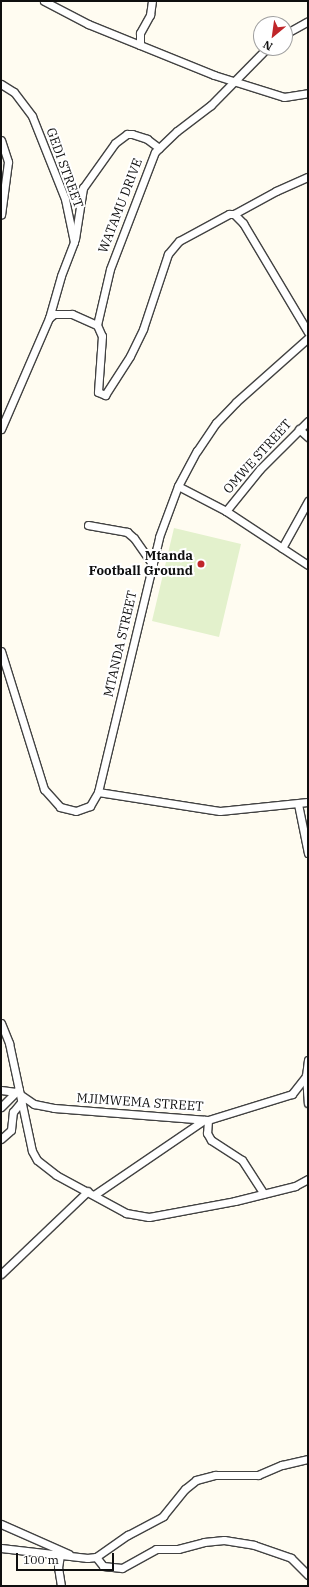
<!DOCTYPE html>
<html>
<head>
<meta charset="utf-8">
<style>
  body { margin:0 }
  #map { position:relative; width:309px; height:1587px; overflow:hidden; background:#fffcf1; font-family:"IBM Plex Serif",serif }
  div>[style] { position:absolute }
  [style*='--x'] { left:calc(var(--x)*1px); top:calc(var(--y)*1px); width:calc(var(--w)*1px); rotate:calc(var(--a)*1deg) }
  .pitch>* { inset:0; background:#e3f1cc }
  .roads { filter:drop-shadow(1px 0 #424242) drop-shadow(-1px 0 #424242) drop-shadow(0 1px #424242) drop-shadow(0 -1px #424242) }
  .street>* { height:7px; margin:-3.5px; padding:0 3.5px; transform-origin:3.5px; border-radius:3.5px; background:#fff }
  .dots>* { width:11px; height:11px; translate:-50% -50%; box-sizing:border-box; border:2px solid #fff; border-radius:50% }
  span { translate:-50% -50%; white-space:nowrap; text-align:center; line-height:1.15; -webkit-text-stroke:4px #fff; paint-order:stroke }
  .street-label { font-size:13px; color:#0f0f0f }
  .poi-label { font-size:13px; color:#0f0f0f; font-weight:700 }
  .right { translate:-100% -50%; text-align:right }
  .frame { position:absolute; inset:0; border:2px solid #0f0f0f; pointer-events:none }
  .north { position:absolute; left:253px; top:16px; width:40px; height:40px; box-sizing:border-box; background:#fff; border:1px solid #9f9f9f; border-radius:50%; rotate:209deg; font-size:11px; font-weight:700; line-height:16px; text-align:center; color:#0f0f0f }
  .north::after { content:''; display:block; margin:auto; width:14px; height:18px; background:#c0262a; clip-path:polygon(50% 0,100% 100%,50% 72%,0 100%) }
  .scale { position:absolute; left:16px; top:1553px; width:98px; height:18px; box-sizing:border-box; border:2px solid #0f0f0f; border-top:0; padding-left:5px; font-size:12px; line-height:14px; white-space:nowrap; color:#0f0f0f; -webkit-text-stroke:3px #fff; paint-order:stroke }
</style>
</head>
<body>
<div id="map">
  <div class="pitch">
    <div style="clip-path:polygon(174px 528px,241px 544px,219px 637px,152px 621px)"></div>
  </div>
  <div class="roads">
    <div class="street">
      <div style="--x:44;--y:1;--w:50;--a:27.6"></div>
      <div style="--x:88;--y:24;--w:136;--a:22"></div>
      <div style="--x:214;--y:75;--w:73;--a:17.4"></div>
      <div style="--x:284;--y:97;--w:24;--a:-9"></div>
      <div style="--x:285;--y:34;--w:26;--a:-29"></div>
      <div style="--x:140;--y:45;--w:12;--a:-90"></div>
      <div style="--x:140;--y:33;--w:21;--a:-61"></div>
      <div style="--x:150;--y:15;--w:14;--a:-82"></div>
      <div style="--x:1;--y:84;--w:15;--a:32"></div>
      <div style="--x:14;--y:92;--w:30;--a:53"></div>
      <div style="--x:32;--y:116;--w:89;--a:68.3"></div>
      <div style="--x:65;--y:199;--w:44;--a:78.2"></div>
      <div style="--x:74;--y:242;--w:36;--a:111"></div>
      <div style="--x:61;--y:276;--w:44;--a:105.9"></div>
      <div style="--x:1;--y:140;--w:23;--a:72"></div>
      <div style="--x:8;--y:162;--w:53;--a:97.5"></div>
      <div style="--x:234;--y:214;--w:48;--a:-28.7"></div>
      <div style="--x:276;--y:191;--w:35;--a:-24"></div>
      <div style="--x:75;--y:239;--w:52;--a:-81.1"></div>
      <div style="--x:83;--y:188;--w:55;--a:-54.6"></div>
      <div style="--x:115;--y:143;--w:15;--a:-37"></div>
      <div style="--x:127;--y:134;--w:5;--a:0"></div>
      <div style="--x:132;--y:134;--w:16;--a:18"></div>
      <div style="--x:147;--y:139;--w:15;--a:37"></div>
      <div style="--x:97;--y:325;--w:57;--a:-76.9"></div>
      <div style="--x:110;--y:269;--w:125;--a:-69"></div>
      <div style="--x:155;--y:152;--w:30;--a:-44"></div>
      <div style="--x:177;--y:131;--w:43;--a:-37.4"></div>
      <div style="--x:211;--y:105;--w:80;--a:-45.5"></div>
      <div style="--x:1;--y:429;--w:121;--a:-66.6"></div>
      <div style="--x:49;--y:318;--w:6;--a:-39"></div>
      <div style="--x:54;--y:314;--w:18;--a:0"></div>
      <div style="--x:72;--y:314;--w:27;--a:24"></div>
      <div style="--x:97;--y:325;--w:12;--a:66"></div>
      <div style="--x:102;--y:336;--w:56;--a:94.1"></div>
      <div style="--x:98;--y:392;--w:8;--a:23"></div>
      <div style="--x:105;--y:395;--w:46;--a:-57.3"></div>
      <div style="--x:130;--y:356;--w:30;--a:-64"></div>
      <div style="--x:143;--y:329;--w:79;--a:-71.6"></div>
      <div style="--x:168;--y:254;--w:17;--a:-50"></div>
      <div style="--x:179;--y:241;--w:57;--a:-28.4"></div>
      <div style="--x:229;--y:214;--w:5;--a:0"></div>
      <div style="--x:234;--y:214;--w:13;--a:45"></div>
      <div style="--x:243;--y:223;--w:127;--a:59.2"></div>
      <div style="--x:299;--y:429;--w:12;--a:42"></div>
      <div style="--x:178;--y:486;--w:54;--a:27.5"></div>
      <div style="--x:226;--y:511;--w:98;--a:33.4"></div>
      <div style="--x:226;--y:511;--w:54;--a:-51"></div>
      <div style="--x:260;--y:469;--w:68;--a:-45"></div>
      <div style="--x:88;--y:525;--w:40;--a:10"></div>
      <div style="--x:127;--y:532;--w:9;--a:41"></div>
      <div style="--x:134;--y:538;--w:33;--a:55"></div>
      <div style="--x:282;--y:548;--w:54;--a:-61"></div>
      <div style="--x:1;--y:651;--w:145;--a:72.7"></div>
      <div style="--x:44;--y:789;--w:24;--a:48"></div>
      <div style="--x:60;--y:807;--w:16;--a:14"></div>
      <div style="--x:76;--y:811;--w:15;--a:-20"></div>
      <div style="--x:90;--y:806;--w:16;--a:-60"></div>
      <div style="--x:98;--y:792;--w:262;--a:-76.5"></div>
      <div style="--x:159;--y:537;--w:54;--a:-69.6"></div>
      <div style="--x:178;--y:486;--w:40;--a:-62"></div>
      <div style="--x:197;--y:451;--w:34;--a:-56"></div>
      <div style="--x:216;--y:423;--w:29;--a:-46"></div>
      <div style="--x:236;--y:402;--w:96;--a:-41.6"></div>
      <div style="--x:98;--y:792;--w:123;--a:8.9"></div>
      <div style="--x:220;--y:811;--w:88;--a:-5.8"></div>
      <div style="--x:298;--y:804;--w:50;--a:78.5"></div>
      <div style="--x:1;--y:1023;--w:22;--a:68"></div>
      <div style="--x:9;--y:1043;--w:110;--a:78"></div>
      <div style="--x:32;--y:1151;--w:10;--a:61"></div>
      <div style="--x:37;--y:1160;--w:24;--a:38"></div>
      <div style="--x:56;--y:1175;--w:80;--a:28.5"></div>
      <div style="--x:126;--y:1213;--w:23;--a:10"></div>
      <div style="--x:149;--y:1217;--w:87;--a:-10.5"></div>
      <div style="--x:235;--y:1201;--w:62;--a:-14"></div>
      <div style="--x:295;--y:1186;--w:15;--a:-28"></div>
      <div style="--x:306;--y:1076;--w:27;--a:86"></div>
      <div style="--x:1;--y:1090;--w:15;--a:8"></div>
      <div style="--x:21;--y:1095;--w:16;--a:35"></div>
      <div style="--x:34;--y:1104;--w:20;--a:11"></div>
      <div style="--x:54;--y:1108;--w:154;--a:4.5"></div>
      <div style="--x:208;--y:1120;--w:88;--a:-17.2"></div>
      <div style="--x:292;--y:1094;--w:23;--a:-52"></div>
      <div style="--x:306;--y:1076;--w:16;--a:-83"></div>
      <div style="--x:1;--y:1107;--w:25;--a:-45"></div>
      <div style="--x:208;--y:1120;--w:13;--a:94"></div>
      <div style="--x:207;--y:1133;--w:8;--a:60"></div>
      <div style="--x:211;--y:1140;--w:37;--a:33"></div>
      <div style="--x:242;--y:1160;--w:40;--a:57.1"></div>
      <div style="--x:1;--y:1139;--w:13;--a:-42"></div>
      <div style="--x:11;--y:1130;--w:18;--a:-84"></div>
      <div style="--x:13;--y:1112;--w:14;--a:-51"></div>
      <div style="--x:94;--y:1195;--w:133;--a:-34.3"></div>
      <div style="--x:1;--y:1274;--w:120;--a:-43.7"></div>
      <div style="--x:1;--y:1524;--w:74;--a:23.8"></div>
      <div style="--x:1;--y:1548;--w:87;--a:6.6"></div>
      <div style="--x:87;--y:1558;--w:9;--a:-6"></div>
      <div style="--x:96;--y:1557;--w:39;--a:-35"></div>
      <div style="--x:128;--y:1535;--w:40;--a:-28"></div>
      <div style="--x:163;--y:1516;--w:35;--a:-51"></div>
      <div style="--x:185;--y:1489;--w:14;--a:-39"></div>
      <div style="--x:196;--y:1480;--w:20;--a:-15"></div>
      <div style="--x:215;--y:1475;--w:43;--a:0"></div>
      <div style="--x:258;--y:1475;--w:26;--a:-23"></div>
      <div style="--x:282;--y:1465;--w:27;--a:-13"></div>
      <div style="--x:60;--y:1555;--w:12;--a:99"></div>
      <div style="--x:58;--y:1567;--w:19;--a:81"></div>
      <div style="--x:96;--y:1557;--w:11;--a:52"></div>
      <div style="--x:103;--y:1566;--w:19;--a:6"></div>
      <div style="--x:122;--y:1568;--w:39;--a:-29"></div>
      <div style="--x:156;--y:1549;--w:22;--a:0"></div>
      <div style="--x:178;--y:1549;--w:27;--a:-15"></div>
      <div style="--x:204;--y:1542;--w:20;--a:-6"></div>
      <div style="--x:224;--y:1540;--w:30;--a:9"></div>
      <div style="--x:254;--y:1545;--w:39;--a:19"></div>
      <div style="--x:291;--y:1558;--w:24;--a:45"></div>
    </div>
  </div>
  <div class="dots">
    <div style="left:201px;top:564px;background:#c0262a"></div>
  </div>
  <div class="street-label">
    <span style="left:64px;top:168px;rotate:70deg">GEDI STREET</span>
    <span style="left:121px;top:206px;rotate:-69deg">WATAMU DRIVE</span>
    <span style="left:258px;top:457px;rotate:-48deg">OMWE STREET</span>
    <span style="left:121px;top:644px;rotate:-77deg">MTANDA STREET</span>
    <span style="left:140px;top:1103px;rotate:4deg">MJIMWEMA STREET</span>
  </div>
  <div class="poi-label">
    <span class="right" style="left:193px;top:564px">Mtanda<br>Football Ground</span>
  </div>
  <div class="frame"></div>
  <div class="north">N</div>
  <div class="scale">100 m</div>
</div>
</body>
</html>
